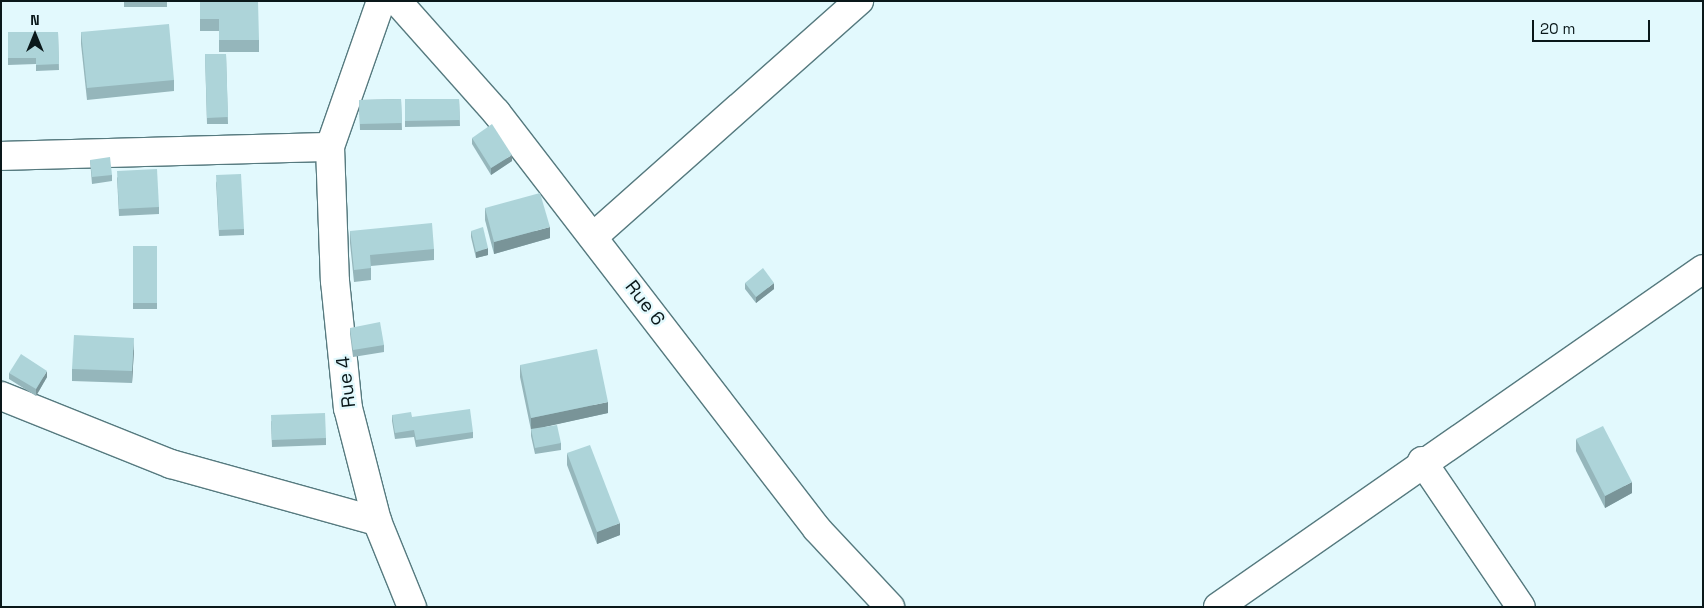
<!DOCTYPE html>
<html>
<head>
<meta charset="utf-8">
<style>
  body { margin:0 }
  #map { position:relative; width:1704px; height:608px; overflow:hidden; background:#e2f9fd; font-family:"Space Grotesk",sans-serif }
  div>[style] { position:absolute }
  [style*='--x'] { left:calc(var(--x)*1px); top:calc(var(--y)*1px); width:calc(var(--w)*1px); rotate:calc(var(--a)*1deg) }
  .roads { filter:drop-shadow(1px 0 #567a7f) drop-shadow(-1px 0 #567a7f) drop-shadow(0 1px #567a7f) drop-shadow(0 -1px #567a7f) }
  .minor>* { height:28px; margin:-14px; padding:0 14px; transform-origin:14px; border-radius:14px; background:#fff }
  .wall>* { inset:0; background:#95b6bb }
  .shaded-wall>* { inset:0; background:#799498 }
  .building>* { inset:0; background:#add4d9 }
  span { translate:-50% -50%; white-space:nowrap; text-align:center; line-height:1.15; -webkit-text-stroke:4.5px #e2f9fd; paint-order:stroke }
  .street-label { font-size:19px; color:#0a181a }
  .frame { position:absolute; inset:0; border:2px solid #0a181a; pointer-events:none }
  .north { position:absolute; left:10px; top:10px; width:50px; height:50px; -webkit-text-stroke:4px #e2f9fd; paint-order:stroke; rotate:0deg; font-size:14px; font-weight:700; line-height:20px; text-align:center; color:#0a181a }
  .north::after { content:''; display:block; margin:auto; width:18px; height:22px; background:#0a181a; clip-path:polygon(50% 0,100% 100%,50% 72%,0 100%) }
  .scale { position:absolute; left:1532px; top:20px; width:118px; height:22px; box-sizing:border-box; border:2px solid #0a181a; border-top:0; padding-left:6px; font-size:15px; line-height:18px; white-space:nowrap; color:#0a181a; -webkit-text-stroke:4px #e2f9fd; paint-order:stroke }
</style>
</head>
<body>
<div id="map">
  <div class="roads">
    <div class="minor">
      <div style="--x:381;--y:1;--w:155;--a:109.3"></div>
      <div style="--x:330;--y:147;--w:134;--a:87.9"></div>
      <div style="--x:335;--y:281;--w:128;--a:84.2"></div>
      <div style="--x:348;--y:408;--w:117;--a:75.6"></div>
      <div style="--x:377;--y:521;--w:93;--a:67.9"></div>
      <div style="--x:397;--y:1;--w:149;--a:48.3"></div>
      <div style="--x:496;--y:112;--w:526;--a:52.41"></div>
      <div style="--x:817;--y:529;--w:107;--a:46.9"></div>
      <div style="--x:1;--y:156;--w:329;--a:-1.6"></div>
      <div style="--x:593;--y:237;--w:356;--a:-41.6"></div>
      <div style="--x:1;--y:396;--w:183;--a:21.8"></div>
      <div style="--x:171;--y:464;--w:214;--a:15.5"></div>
      <div style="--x:1422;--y:461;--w:176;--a:55.9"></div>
      <div style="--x:1218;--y:607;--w:591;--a:-34.87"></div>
    </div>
  </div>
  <div class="wall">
    <div style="clip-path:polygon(124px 1px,167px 1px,167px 7px,124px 7px)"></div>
    <div style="clip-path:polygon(200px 1px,259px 40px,259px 52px,219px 52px,219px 31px,200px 31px)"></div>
    <div style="clip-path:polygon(8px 32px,58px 32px,59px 70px,36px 71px,36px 64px,8px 65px)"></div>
    <div style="clip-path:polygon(81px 32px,174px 80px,174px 91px,87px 100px,81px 44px)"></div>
    <div style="clip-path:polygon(205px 54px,226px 54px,228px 124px,207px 124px)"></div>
    <div style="clip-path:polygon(401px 99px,402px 130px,360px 130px,359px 100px)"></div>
    <div style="clip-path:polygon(405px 99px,459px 99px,460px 126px,405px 127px)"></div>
    <div style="clip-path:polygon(472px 138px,512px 161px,491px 175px,472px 144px)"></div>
    <div style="clip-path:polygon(90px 160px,112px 175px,112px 181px,92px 184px)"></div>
    <div style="clip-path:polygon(117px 177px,159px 207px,159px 214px,119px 216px)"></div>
    <div style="clip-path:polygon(216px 181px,244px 229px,244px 235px,219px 236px)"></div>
    <div style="clip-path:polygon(485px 208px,550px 238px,494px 254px,485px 220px)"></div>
    <div style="clip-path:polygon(350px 231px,434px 249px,434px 260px,371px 266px,371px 280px,354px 282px,350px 243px)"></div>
    <div style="clip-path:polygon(471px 231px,488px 255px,476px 258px,471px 237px)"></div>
    <div style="clip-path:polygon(133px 246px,157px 246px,157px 309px,133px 309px)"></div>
    <div style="clip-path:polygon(745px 283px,774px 289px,756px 303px,745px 289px)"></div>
    <div style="clip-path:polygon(350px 328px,384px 345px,384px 352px,353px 357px,350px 334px)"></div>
    <div style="clip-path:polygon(134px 350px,132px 383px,72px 381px,72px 369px)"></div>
    <div style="clip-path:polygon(520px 365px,608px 413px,543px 427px,561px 443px,561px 450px,535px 454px,531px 436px,531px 430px,520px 377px)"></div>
    <div style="clip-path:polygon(9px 373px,47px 377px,36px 396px,9px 379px)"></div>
    <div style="clip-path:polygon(392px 415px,412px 417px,473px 432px,473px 438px,416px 447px,414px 437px,395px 439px,392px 421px)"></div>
    <div style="clip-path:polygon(271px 421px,326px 438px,326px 445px,272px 447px)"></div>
    <div style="clip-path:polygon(1576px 439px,1632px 493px,1605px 508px,1576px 451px)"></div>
    <div style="clip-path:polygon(567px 453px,620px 535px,597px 544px,567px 465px)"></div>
  </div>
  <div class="shaded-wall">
    <div style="clip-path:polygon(512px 155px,512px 161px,491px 175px,491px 168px)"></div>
    <div style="clip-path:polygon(550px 227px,550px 238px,494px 254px,494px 242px)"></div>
    <div style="clip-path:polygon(488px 248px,488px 255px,476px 258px,476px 252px)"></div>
    <div style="clip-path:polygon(774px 283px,774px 289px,756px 303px,756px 297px)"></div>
    <div style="clip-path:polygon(134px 338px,134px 350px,132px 383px,132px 371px)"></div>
    <div style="clip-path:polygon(47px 371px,47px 377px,36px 396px,36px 389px)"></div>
    <div style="clip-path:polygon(608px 402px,608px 413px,531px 430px,531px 418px)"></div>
    <div style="clip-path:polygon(1632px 482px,1632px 493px,1605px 508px,1605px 496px)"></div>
    <div style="clip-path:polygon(620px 523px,620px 535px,597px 544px,597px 532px)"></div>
  </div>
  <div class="building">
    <div style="clip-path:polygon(200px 1px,258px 1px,259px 40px,219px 40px,219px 19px,200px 19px)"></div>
    <div style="clip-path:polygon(169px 24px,174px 80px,87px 88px,81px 32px)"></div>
    <div style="clip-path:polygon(8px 32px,58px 32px,59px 64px,36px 65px,36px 58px,8px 58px)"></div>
    <div style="clip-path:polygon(205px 54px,226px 54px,228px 117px,207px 118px)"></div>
    <div style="clip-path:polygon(401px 99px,402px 123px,360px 124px,359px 100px)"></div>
    <div style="clip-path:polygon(405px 99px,459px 99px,460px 120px,405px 121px)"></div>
    <div style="clip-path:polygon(492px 124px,512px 155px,491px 168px,472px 138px)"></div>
    <div style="clip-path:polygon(110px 157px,112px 175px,92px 177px,90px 160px)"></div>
    <div style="clip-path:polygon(157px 169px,159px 207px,119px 209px,117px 171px)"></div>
    <div style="clip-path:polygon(241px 174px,244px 229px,219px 230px,216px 175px)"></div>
    <div style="clip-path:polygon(540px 193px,550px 227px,494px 242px,485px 208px)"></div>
    <div style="clip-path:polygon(432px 223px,434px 249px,370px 255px,371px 268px,354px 270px,350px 231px)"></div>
    <div style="clip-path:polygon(483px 227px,488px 248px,476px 252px,471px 231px)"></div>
    <div style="clip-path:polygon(133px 246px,157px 246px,157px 303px,133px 303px)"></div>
    <div style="clip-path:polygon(763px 268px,774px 283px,756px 297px,745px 283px)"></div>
    <div style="clip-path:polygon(380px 322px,384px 345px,353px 350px,350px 328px)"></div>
    <div style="clip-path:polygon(74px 335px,134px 338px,132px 371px,72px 369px)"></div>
    <div style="clip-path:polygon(597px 349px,608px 402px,531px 418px,520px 365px)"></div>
    <div style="clip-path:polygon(21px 354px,47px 371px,36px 389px,9px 373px)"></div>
    <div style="clip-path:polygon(470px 409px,473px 432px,416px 440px,414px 430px,395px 433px,392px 415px,411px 412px,412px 417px)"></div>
    <div style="clip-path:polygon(325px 413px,326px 438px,272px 440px,271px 415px)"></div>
    <div style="clip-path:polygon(557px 425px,561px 443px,535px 448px,531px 429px)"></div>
    <div style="clip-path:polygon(1603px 426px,1632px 482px,1605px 496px,1576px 439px)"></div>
    <div style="clip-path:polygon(590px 445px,620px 523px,597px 532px,567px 453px)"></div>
  </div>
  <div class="street-label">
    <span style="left:645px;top:303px;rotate:52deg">Rue 6</span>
    <span style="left:346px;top:382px;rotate:-97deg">Rue 4</span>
  </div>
  <div class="frame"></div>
  <div class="north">N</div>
  <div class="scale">20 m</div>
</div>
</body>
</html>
